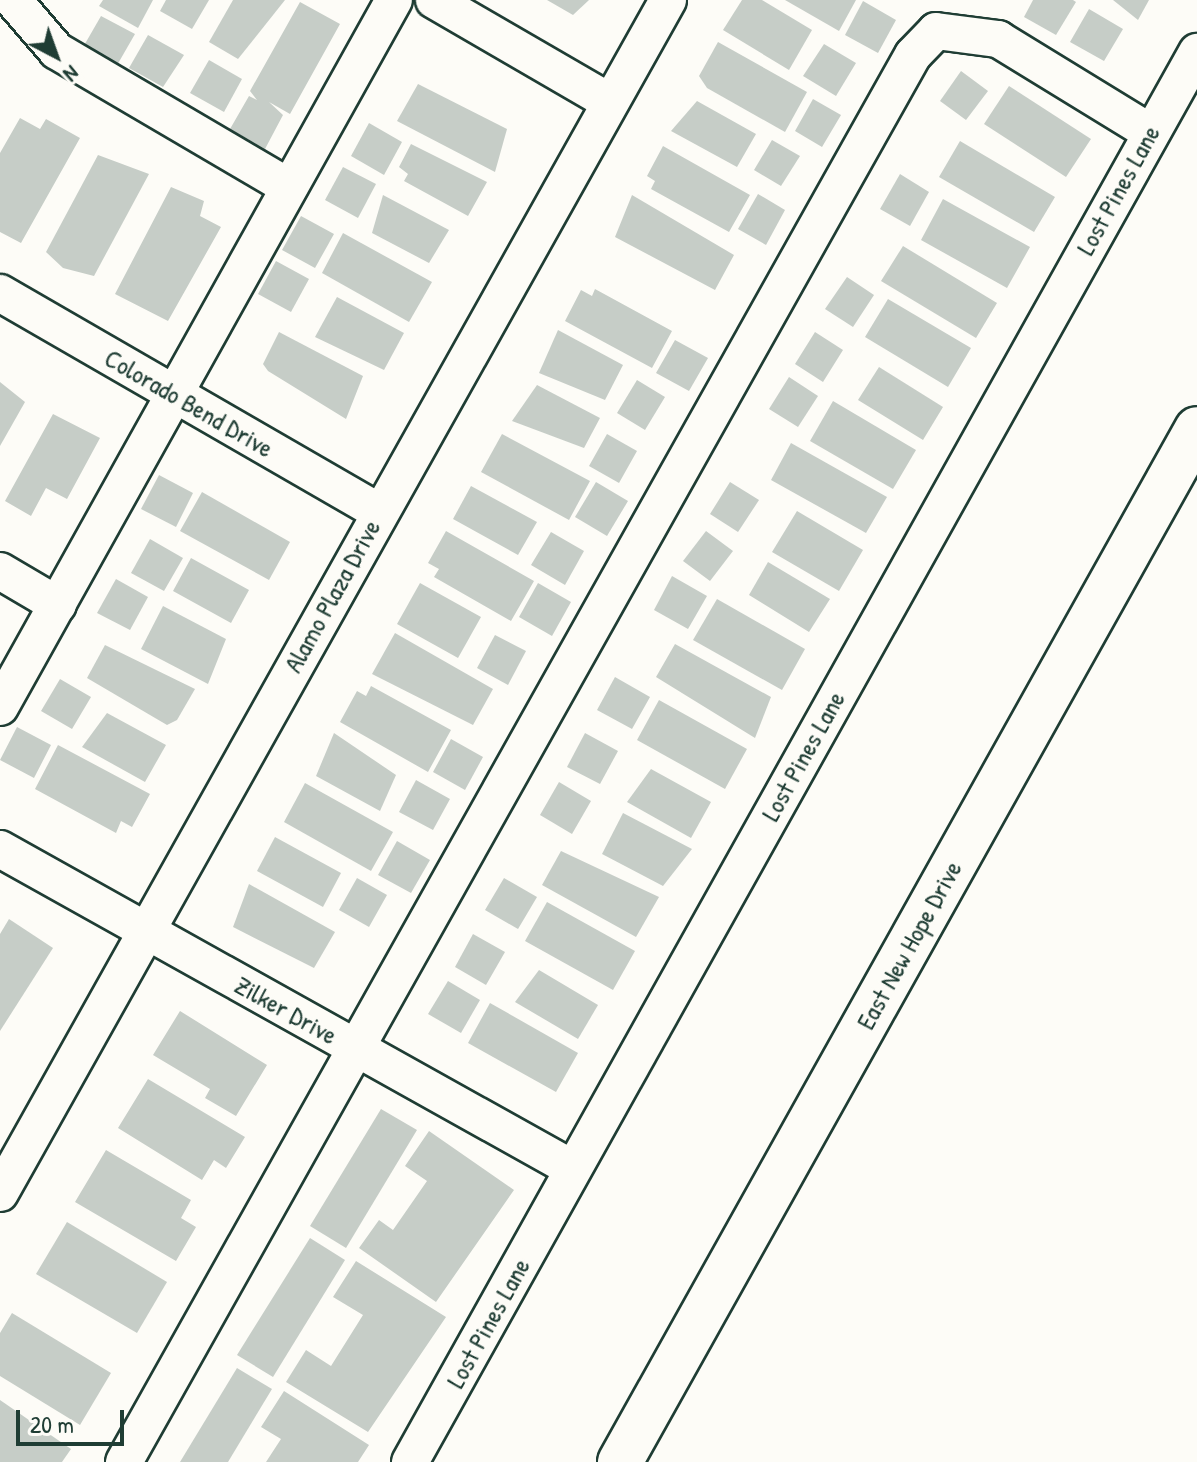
<!DOCTYPE html>
<html>
<head>
<meta charset="utf-8">
<style>
  body { margin:0 }
  #map { position:relative; width:1197px; height:1462px; overflow:hidden; background:#fdfcf7; font-family:"Patrick Hand",sans-serif }
  div>[style] { position:absolute }
  [style*='--x'] { left:calc(var(--x)*1px); top:calc(var(--y)*1px); width:calc(var(--w)*1px); rotate:calc(var(--a)*1deg) }
  .building>* { inset:0; background:#c6cdc7 }
  .roads { filter:drop-shadow(2px 0 #1f3d34) drop-shadow(-2px 0 #1f3d34) drop-shadow(0 2px #1f3d34) drop-shadow(0 -2px #1f3d34) }
  .minor>* { height:36px; margin:-18px; padding:0 18px; transform-origin:18px; border-radius:18px; background:#fdfcf7 }
  .major>* { height:44px; margin:-22px; padding:0 22px; transform-origin:22px; border-radius:22px; background:#fdfcf7 }
  span { translate:-50% -50%; white-space:nowrap; text-align:center; line-height:1.15; -webkit-text-stroke:6px #fdfcf7; paint-order:stroke }
  .street-label { font-size:26px; color:#1f3d34 }
  .north { position:absolute; left:16px; top:16px; width:80px; height:80px; -webkit-text-stroke:6px #fdfcf7; paint-order:stroke; rotate:139deg; font-size:22px; font-weight:700; line-height:32px; text-align:center; color:#1f3d34 }
  .north::after { content:''; display:block; margin:auto; width:28px; height:36px; background:#1f3d34; clip-path:polygon(50% 0,100% 100%,50% 72%,0 100%) }
  .scale { position:absolute; left:16px; top:1410px; width:108px; height:36px; box-sizing:border-box; border:4px solid #1f3d34; border-top:0; padding-left:10px; font-size:24px; line-height:28px; white-space:nowrap; color:#1f3d34; -webkit-text-stroke:6px #fdfcf7; paint-order:stroke }
</style>
</head>
<body>
<div id="map">
  <div class="building">
    <div style="clip-path:polygon(103px 0,153px 0,138px 28px,99px 6px)"></div>
    <div style="clip-path:polygon(166px 0,209px 0,192px 29px,160px 11px)"></div>
    <div style="clip-path:polygon(233px 0,285px 0,238px 59px,209px 42px)"></div>
    <div style="clip-path:polygon(547px 0,589px 0,573px 15px)"></div>
    <div style="clip-path:polygon(742px 0,762px 0,812px 30px,789px 70px,723px 30px)"></div>
    <div style="clip-path:polygon(785px 0,856px 0,839px 31px)"></div>
    <div style="clip-path:polygon(1033px 0,1073px 0,1076px 2px,1056px 35px,1024px 17px)"></div>
    <div style="clip-path:polygon(1113px 0,1149px 0,1138px 20px)"></div>
    <div style="clip-path:polygon(863px 1px,896px 20px,878px 53px,845px 35px)"></div>
    <div style="clip-path:polygon(300px 2px,340px 24px,290px 114px,269px 102px,283px 115px,265px 149px,230px 129px,249px 96px,257px 100px,250px 91px)"></div>
    <div style="clip-path:polygon(1089px 9px,1123px 29px,1104px 61px,1070px 42px)"></div>
    <div style="clip-path:polygon(101px 16px,135px 34px,116px 67px,82px 49px)"></div>
    <div style="clip-path:polygon(148px 35px,184px 55px,163px 87px,129px 68px)"></div>
    <div style="clip-path:polygon(718px 42px,807px 92px,785px 132px,707px 88px,699px 76px)"></div>
    <div style="clip-path:polygon(824px 44px,856px 63px,836px 96px,803px 76px)"></div>
    <div style="clip-path:polygon(209px 60px,242px 79px,224px 112px,190px 93px)"></div>
    <div style="clip-path:polygon(961px 71px,988px 91px,966px 120px,940px 101px)"></div>
    <div style="clip-path:polygon(418px 84px,507px 129px,495px 172px,397px 121px)"></div>
    <div style="clip-path:polygon(1009px 86px,1091px 139px,1066px 177px,984px 124px)"></div>
    <div style="clip-path:polygon(813px 99px,841px 115px,822px 147px,795px 131px)"></div>
    <div style="clip-path:polygon(697px 101px,756px 134px,737px 167px,671px 131px)"></div>
    <div style="clip-path:polygon(20px 118px,40px 129px,46px 119px,80px 138px,21px 243px,0 232px,0 153px)"></div>
    <div style="clip-path:polygon(369px 123px,402px 142px,384px 175px,351px 156px)"></div>
    <div style="clip-path:polygon(772px 140px,800px 156px,781px 186px,754px 170px)"></div>
    <div style="clip-path:polygon(960px 141px,1055px 197px,1034px 232px,939px 177px)"></div>
    <div style="clip-path:polygon(411px 144px,487px 182px,468px 216px,404px 181px,408px 174px,399px 167px)"></div>
    <div style="clip-path:polygon(663px 146px,750px 195px,729px 232px,651px 189px,655px 181px,647px 176px)"></div>
    <div style="clip-path:polygon(98px 155px,149px 174px,94px 276px,63px 268px,46px 252px)"></div>
    <div style="clip-path:polygon(343px 167px,376px 184px,358px 218px,325px 200px)"></div>
    <div style="clip-path:polygon(900px 174px,929px 192px,910px 226px,880px 209px)"></div>
    <div style="clip-path:polygon(171px 187px,204px 201px,200px 216px,221px 227px,168px 321px,115px 294px)"></div>
    <div style="clip-path:polygon(758px 194px,785px 210px,766px 245px,738px 229px)"></div>
    <div style="clip-path:polygon(383px 195px,449px 230px,429px 263px,372px 233px)"></div>
    <div style="clip-path:polygon(632px 195px,734px 255px,715px 290px,615px 237px)"></div>
    <div style="clip-path:polygon(943px 199px,1030px 247px,1007px 288px,921px 240px)"></div>
    <div style="clip-path:polygon(301px 216px,334px 234px,315px 268px,282px 250px)"></div>
    <div style="clip-path:polygon(343px 233px,432px 282px,409px 322px,322px 273px)"></div>
    <div style="clip-path:polygon(903px 246px,997px 303px,976px 338px,881px 281px)"></div>
    <div style="clip-path:polygon(276px 261px,309px 279px,291px 312px,258px 294px)"></div>
    <div style="clip-path:polygon(847px 277px,874px 295px,853px 327px,825px 309px)"></div>
    <div style="clip-path:polygon(595px 289px,672px 331px,652px 368px,565px 321px,581px 290px,592px 296px)"></div>
    <div style="clip-path:polygon(337px 297px,404px 333px,384px 370px,315px 337px)"></div>
    <div style="clip-path:polygon(888px 299px,971px 348px,948px 387px,865px 337px)"></div>
    <div style="clip-path:polygon(558px 330px,623px 365px,605px 400px,539px 373px)"></div>
    <div style="clip-path:polygon(279px 332px,363px 376px,346px 419px,268px 371px,263px 364px)"></div>
    <div style="clip-path:polygon(815px 332px,843px 350px,823px 382px,795px 364px)"></div>
    <div style="clip-path:polygon(675px 340px,708px 358px,689px 391px,656px 373px)"></div>
    <div style="clip-path:polygon(879px 367px,943px 407px,923px 440px,858px 400px)"></div>
    <div style="clip-path:polygon(789px 377px,818px 396px,798px 427px,769px 409px)"></div>
    <div style="clip-path:polygon(637px 380px,665px 397px,645px 430px,617px 413px)"></div>
    <div style="clip-path:polygon(0 382px,25px 402px,0 446px)"></div>
    <div style="clip-path:polygon(537px 385px,600px 418px,584px 448px,512px 421px)"></div>
    <div style="clip-path:polygon(833px 401px,916px 450px,893px 489px,810px 441px)"></div>
    <div style="clip-path:polygon(53px 414px,100px 438px,67px 499px,46px 488px,31px 516px,5px 501px)"></div>
    <div style="clip-path:polygon(502px 434px,590px 481px,569px 520px,481px 472px)"></div>
    <div style="clip-path:polygon(607px 434px,637px 451px,619px 483px,589px 466px)"></div>
    <div style="clip-path:polygon(791px 443px,887px 497px,866px 533px,771px 480px)"></div>
    <div style="clip-path:polygon(159px 475px,193px 493px,176px 527px,141px 509px)"></div>
    <div style="clip-path:polygon(596px 482px,628px 501px,607px 536px,575px 517px)"></div>
    <div style="clip-path:polygon(730px 482px,759px 500px,738px 532px,710px 514px)"></div>
    <div style="clip-path:polygon(471px 486px,537px 522px,518px 555px,453px 519px)"></div>
    <div style="clip-path:polygon(202px 492px,290px 542px,269px 580px,180px 531px)"></div>
    <div style="clip-path:polygon(797px 511px,863px 550px,839px 591px,772px 552px)"></div>
    <div style="clip-path:polygon(446px 531px,534px 581px,511px 621px,434px 577px,439px 569px,428px 563px)"></div>
    <div style="clip-path:polygon(706px 531px,733px 551px,710px 581px,683px 561px)"></div>
    <div style="clip-path:polygon(551px 532px,584px 551px,565px 585px,531px 565px)"></div>
    <div style="clip-path:polygon(150px 539px,183px 558px,164px 591px,131px 573px)"></div>
    <div style="clip-path:polygon(191px 558px,249px 590px,231px 623px,173px 591px)"></div>
    <div style="clip-path:polygon(768px 562px,830px 599px,809px 632px,749px 595px)"></div>
    <div style="clip-path:polygon(672px 576px,707px 596px,688px 629px,654px 610px)"></div>
    <div style="clip-path:polygon(116px 579px,148px 597px,130px 630px,97px 613px)"></div>
    <div style="clip-path:polygon(420px 583px,481px 617px,458px 658px,397px 624px)"></div>
    <div style="clip-path:polygon(538px 583px,571px 602px,552px 636px,519px 617px)"></div>
    <div style="clip-path:polygon(717px 599px,805px 649px,782px 690px,693px 640px)"></div>
    <div style="clip-path:polygon(163px 606px,226px 639px,208px 684px,141px 649px)"></div>
    <div style="clip-path:polygon(395px 633px,493px 689px,473px 725px,372px 674px)"></div>
    <div style="clip-path:polygon(495px 635px,526px 651px,508px 685px,477px 668px)"></div>
    <div style="clip-path:polygon(675px 644px,771px 697px,755px 738px,656px 677px)"></div>
    <div style="clip-path:polygon(105px 645px,195px 689px,177px 720px,167px 725px,87px 678px)"></div>
    <div style="clip-path:polygon(615px 677px,650px 697px,632px 729px,597px 710px)"></div>
    <div style="clip-path:polygon(60px 679px,91px 697px,72px 729px,41px 711px)"></div>
    <div style="clip-path:polygon(371px 686px,451px 730px,428px 772px,340px 722px,357px 691px,366px 696px)"></div>
    <div style="clip-path:polygon(659px 700px,747px 749px,725px 789px,637px 740px)"></div>
    <div style="clip-path:polygon(107px 713px,166px 745px,145px 782px,82px 747px)"></div>
    <div style="clip-path:polygon(17px 727px,51px 745px,34px 778px,0 760px)"></div>
    <div style="clip-path:polygon(334px 733px,396px 775px,380px 811px,316px 776px)"></div>
    <div style="clip-path:polygon(585px 733px,618px 751px,600px 784px,567px 767px)"></div>
    <div style="clip-path:polygon(451px 739px,483px 757px,465px 790px,433px 772px)"></div>
    <div style="clip-path:polygon(58px 745px,150px 794px,132px 827px,121px 821px,116px 833px,35px 789px)"></div>
    <div style="clip-path:polygon(651px 769px,711px 802px,691px 838px,627px 802px)"></div>
    <div style="clip-path:polygon(416px 780px,450px 799px,433px 830px,399px 812px)"></div>
    <div style="clip-path:polygon(559px 782px,591px 801px,572px 834px,540px 815px)"></div>
    <div style="clip-path:polygon(305px 783px,393px 832px,371px 871px,284px 822px)"></div>
    <div style="clip-path:polygon(623px 813px,692px 849px,663px 886px,602px 854px)"></div>
    <div style="clip-path:polygon(275px 837px,341px 873px,323px 907px,257px 871px)"></div>
    <div style="clip-path:polygon(397px 841px,430px 860px,411px 893px,378px 875px)"></div>
    <div style="clip-path:polygon(561px 851px,659px 897px,636px 937px,542px 885px)"></div>
    <div style="clip-path:polygon(357px 878px,387px 895px,369px 927px,339px 910px)"></div>
    <div style="clip-path:polygon(504px 878px,537px 897px,518px 929px,485px 910px)"></div>
    <div style="clip-path:polygon(249px 884px,335px 932px,314px 968px,233px 927px)"></div>
    <div style="clip-path:polygon(547px 902px,635px 951px,613px 990px,525px 941px)"></div>
    <div style="clip-path:polygon(9px 919px,53px 948px,0 1031px,0 934px)"></div>
    <div style="clip-path:polygon(473px 934px,505px 952px,486px 985px,455px 967px)"></div>
    <div style="clip-path:polygon(539px 970px,598px 1005px,578px 1039px,515px 1002px)"></div>
    <div style="clip-path:polygon(448px 981px,480px 1000px,461px 1033px,428px 1014px)"></div>
    <div style="clip-path:polygon(490px 1003px,578px 1053px,556px 1092px,468px 1043px)"></div>
    <div style="clip-path:polygon(180px 1011px,267px 1065px,236px 1116px,205px 1098px,210px 1089px,153px 1055px)"></div>
    <div style="clip-path:polygon(148px 1079px,245px 1137px,226px 1168px,214px 1160px,202px 1180px,118px 1128px)"></div>
    <div style="clip-path:polygon(381px 1109px,417px 1130px,346px 1248px,310px 1226px)"></div>
    <div style="clip-path:polygon(429px 1131px,514px 1190px,436px 1302px,359px 1248px,379px 1220px,393px 1230px,427px 1181px,405px 1166px)"></div>
    <div style="clip-path:polygon(106px 1150px,191px 1200px,181px 1218px,196px 1227px,176px 1261px,75px 1202px)"></div>
    <div style="clip-path:polygon(67px 1222px,167px 1282px,137px 1333px,36px 1274px)"></div>
    <div style="clip-path:polygon(310px 1238px,345px 1260px,273px 1377px,237px 1355px)"></div>
    <div style="clip-path:polygon(356px 1261px,446px 1317px,368px 1432px,286px 1382px,306px 1350px,331px 1366px,363px 1315px,333px 1297px)"></div>
    <div style="clip-path:polygon(12px 1313px,111px 1373px,80px 1425px,0 1376px,0 1333px)"></div>
    <div style="clip-path:polygon(237px 1368px,272px 1389px,228px 1462px,180px 1462px)"></div>
    <div style="clip-path:polygon(284px 1391px,369px 1445px,358px 1462px,266px 1462px,281px 1439px,261px 1427px)"></div>
    <div style="clip-path:polygon(0 1400px,71px 1449px,62px 1462px,0 1462px)"></div>
  </div>
  <div class="roads">
    <div class="minor">
      <div style="--x:13;--y:0;--w:67;--a:49.2"></div>
      <div style="--x:57;--y:51;--w:269;--a:30.4"></div>
      <div style="--x:434;--y:0;--w:203;--a:30.1"></div>
      <div style="--x:0;--y:293;--w:436;--a:30"></div>
      <div style="--x:0;--y:571;--w:67;--a:30.4"></div>
      <div style="--x:0;--y:707;--w:809;--a:-60.87"></div>
      <div style="--x:0;--y:849;--w:656;--a:29.18"></div>
      <div style="--x:0;--y:1193;--w:1367;--a:-60.75"></div>
      <div style="--x:124;--y:1462;--w:1613;--a:-60.72"></div>
      <div style="--x:913;--y:55;--w:33;--a:-46"></div>
      <div style="--x:936;--y:31;--w:63;--a:7.4"></div>
      <div style="--x:998;--y:39;--w:178;--a:31.5"></div>
      <div style="--x:410;--y:1462;--w:1615;--a:-60.83"></div>
    </div>
    <div class="major">
      <div style="--x:620;--y:1462;--w:1183;--a:-60.81"></div>
    </div>
  </div>
  <div class="street-label">
    <span style="left:1118px;top:190px;rotate:-61deg">Lost Pines Lane</span>
    <span style="left:189px;top:403px;rotate:30deg">Colorado Bend Drive</span>
    <span style="left:332px;top:596px;rotate:-61deg">Alamo Plaza Drive</span>
    <span style="left:803px;top:756px;rotate:-61deg">Lost Pines Lane</span>
    <span style="left:909px;top:945px;rotate:-61deg">East New Hope Drive</span>
    <span style="left:286px;top:1010px;rotate:29deg">Zilker Drive</span>
    <span style="left:488px;top:1323px;rotate:-61deg">Lost Pines Lane</span>
  </div>
  <div class="north">N</div>
  <div class="scale">20 m</div>
</div>
</body>
</html>
